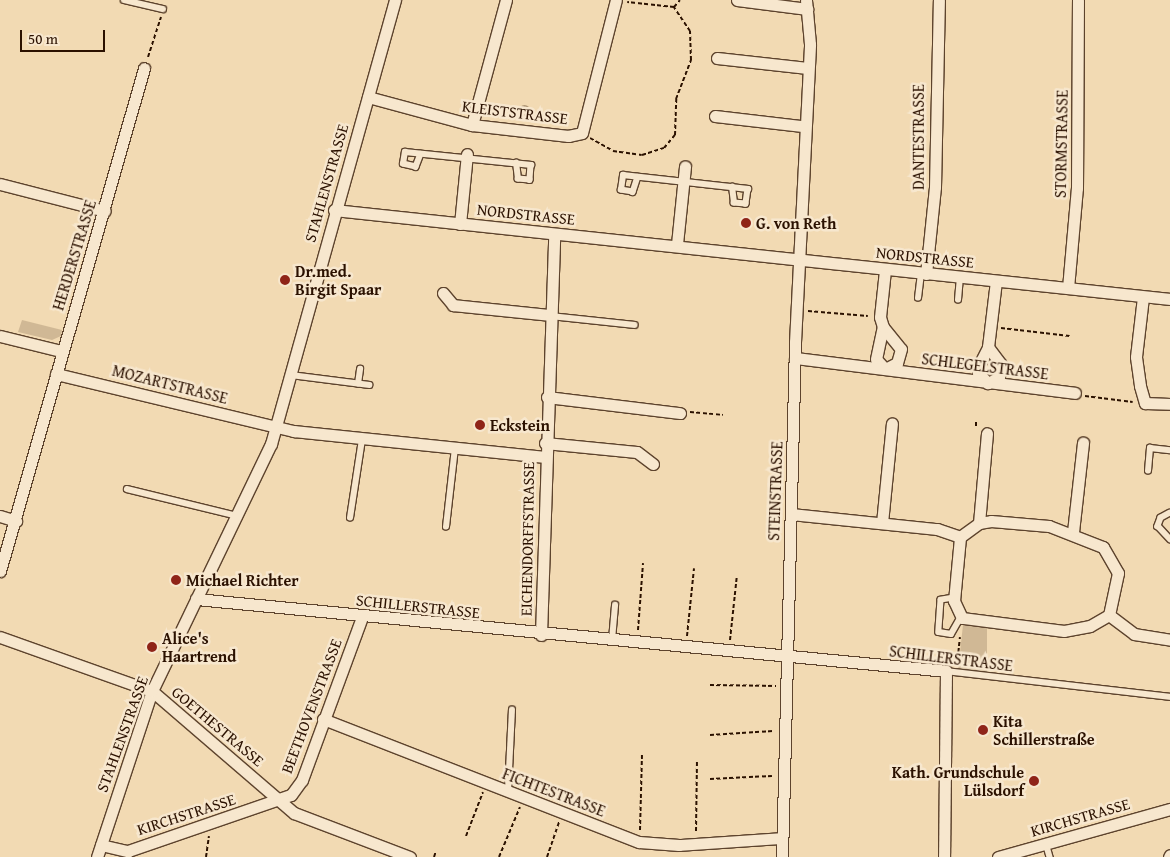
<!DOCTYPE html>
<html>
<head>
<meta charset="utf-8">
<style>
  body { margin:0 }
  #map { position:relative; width:1170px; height:857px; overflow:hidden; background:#f2dab3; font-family:"Gentium Book Plus",serif }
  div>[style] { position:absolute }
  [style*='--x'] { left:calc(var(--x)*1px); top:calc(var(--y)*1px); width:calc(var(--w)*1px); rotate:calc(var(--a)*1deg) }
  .green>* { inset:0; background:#d0b895 }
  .water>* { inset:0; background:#ae9676 }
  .round { border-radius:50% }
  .path>* { height:2px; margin-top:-1px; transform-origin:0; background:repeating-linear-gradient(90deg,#2b1100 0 4px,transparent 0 6.5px) }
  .roads { filter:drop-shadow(1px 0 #5d432d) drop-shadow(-1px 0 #5d432d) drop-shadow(0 1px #5d432d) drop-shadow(0 -1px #5d432d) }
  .lane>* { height:5.5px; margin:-2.75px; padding:0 2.75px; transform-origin:2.75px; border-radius:2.75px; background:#f7e7ce }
  .street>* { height:11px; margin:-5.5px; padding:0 5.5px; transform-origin:5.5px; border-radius:5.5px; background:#f7e7ce }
  .dots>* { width:14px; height:14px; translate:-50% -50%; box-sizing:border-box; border:2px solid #f7e7ce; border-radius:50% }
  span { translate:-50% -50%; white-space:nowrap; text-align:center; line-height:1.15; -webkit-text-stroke:5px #f7e7ce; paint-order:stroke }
  .street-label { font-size:16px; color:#2b1100 }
  .poi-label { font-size:16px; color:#2b1100; font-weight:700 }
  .left { translate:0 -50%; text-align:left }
  .right { translate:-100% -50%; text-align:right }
  .scale { position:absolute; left:20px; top:30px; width:85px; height:22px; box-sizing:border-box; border:2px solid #2b1100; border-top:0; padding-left:6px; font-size:15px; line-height:18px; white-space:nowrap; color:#2b1100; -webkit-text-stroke:4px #f7e7ce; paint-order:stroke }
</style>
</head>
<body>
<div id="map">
  <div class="green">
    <div style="clip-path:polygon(22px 320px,62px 330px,61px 336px,52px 340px,18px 332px)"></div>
    <div style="clip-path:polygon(963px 625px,987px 628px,987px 672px,958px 670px)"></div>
  </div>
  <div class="water">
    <div class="round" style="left:518.5px;top:104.5px;width:11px;height:11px"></div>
  </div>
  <div class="path">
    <div style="--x:674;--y:7;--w:9;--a:-49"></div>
    <div style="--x:148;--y:57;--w:42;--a:-72"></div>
    <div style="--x:590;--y:138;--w:26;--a:29"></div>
    <div style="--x:613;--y:151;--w:29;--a:8"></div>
    <div style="--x:642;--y:155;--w:23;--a:-18"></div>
    <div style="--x:664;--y:148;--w:17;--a:-50"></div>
    <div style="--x:675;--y:135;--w:36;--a:-88"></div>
    <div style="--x:676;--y:99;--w:42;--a:-69"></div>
    <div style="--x:691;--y:60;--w:29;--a:-92"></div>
    <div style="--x:690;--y:31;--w:29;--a:-124"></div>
    <div style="--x:674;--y:7;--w:47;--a:-173.9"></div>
    <div style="--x:808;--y:311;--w:60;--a:4.8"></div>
    <div style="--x:1001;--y:328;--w:69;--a:6.6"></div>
    <div style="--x:1085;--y:396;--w:48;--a:7.1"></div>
    <div style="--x:690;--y:412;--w:33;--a:5"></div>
    <div style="--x:976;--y:422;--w:6;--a:90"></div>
    <div style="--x:638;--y:630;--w:67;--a:-85.7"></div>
    <div style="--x:687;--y:636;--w:68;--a:-84.1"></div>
    <div style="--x:730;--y:640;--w:65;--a:-83.9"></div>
    <div style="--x:957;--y:665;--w:28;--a:-84"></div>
    <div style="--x:710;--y:685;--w:66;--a:0.9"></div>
    <div style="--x:710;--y:735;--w:63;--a:-3.6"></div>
    <div style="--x:710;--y:779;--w:62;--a:-2.8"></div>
    <div style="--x:640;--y:830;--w:75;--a:-88.5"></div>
    <div style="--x:696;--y:831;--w:71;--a:-89.2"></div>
    <div style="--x:466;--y:836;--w:47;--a:-68.9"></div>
    <div style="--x:206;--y:857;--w:21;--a:-82"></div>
    <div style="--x:434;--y:857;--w:6;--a:-72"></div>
    <div style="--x:499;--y:857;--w:54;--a:-67.2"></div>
    <div style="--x:547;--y:857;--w:37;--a:-71"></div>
  </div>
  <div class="roads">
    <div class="lane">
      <div style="--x:124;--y:0;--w:40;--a:13"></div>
      <div style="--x:421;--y:154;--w:14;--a:111"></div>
      <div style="--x:416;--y:167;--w:13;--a:-167"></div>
      <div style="--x:403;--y:164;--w:12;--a:-81"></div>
      <div style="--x:405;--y:152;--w:127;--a:5.9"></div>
      <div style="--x:531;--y:165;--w:15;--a:94"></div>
      <div style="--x:530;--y:180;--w:12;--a:-175"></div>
      <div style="--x:518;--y:179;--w:16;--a:-97"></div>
      <div style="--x:638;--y:177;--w:16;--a:108"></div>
      <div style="--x:633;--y:192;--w:12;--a:-171"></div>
      <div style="--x:621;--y:190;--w:15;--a:-82"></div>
      <div style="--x:623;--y:175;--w:126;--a:6.4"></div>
      <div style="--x:748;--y:189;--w:15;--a:98"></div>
      <div style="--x:746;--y:204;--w:12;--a:-175"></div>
      <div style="--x:734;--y:203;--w:16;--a:-97"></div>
      <div style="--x:918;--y:298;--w:25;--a:-83"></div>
      <div style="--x:958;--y:300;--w:23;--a:-85"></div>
      <div style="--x:551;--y:316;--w:84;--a:6.1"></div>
      <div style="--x:291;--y:375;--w:79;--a:7.3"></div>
      <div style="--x:358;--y:384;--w:15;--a:-82"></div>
      <div style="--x:1148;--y:471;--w:23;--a:-85"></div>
      <div style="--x:1150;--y:448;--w:20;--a:6"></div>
      <div style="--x:127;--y:489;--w:114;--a:13.7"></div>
      <div style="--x:1170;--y:513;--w:10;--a:151"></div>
      <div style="--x:1161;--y:518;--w:9;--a:111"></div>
      <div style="--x:1158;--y:526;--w:18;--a:47"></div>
      <div style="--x:350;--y:518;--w:79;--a:-81.3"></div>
      <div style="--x:446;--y:527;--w:80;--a:-83.5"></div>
      <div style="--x:954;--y:598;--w:13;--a:171"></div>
      <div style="--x:941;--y:600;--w:32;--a:94"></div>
      <div style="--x:939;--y:632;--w:12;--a:9"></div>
      <div style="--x:951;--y:634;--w:20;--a:-60"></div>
      <div style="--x:612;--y:640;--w:35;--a:-85"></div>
      <div style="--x:946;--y:671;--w:226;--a:6.6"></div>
      <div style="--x:508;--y:791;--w:81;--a:-87.2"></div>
      <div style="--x:1046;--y:843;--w:15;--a:74"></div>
    </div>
    <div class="street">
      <div style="--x:737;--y:0;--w:71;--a:7.3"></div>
      <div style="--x:717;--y:58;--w:91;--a:6.3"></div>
      <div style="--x:368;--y:97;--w:108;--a:15.1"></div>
      <div style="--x:472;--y:125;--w:97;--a:6.5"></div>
      <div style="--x:568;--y:136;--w:14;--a:-12"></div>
      <div style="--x:582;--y:133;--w:137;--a:-75.7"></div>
      <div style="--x:715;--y:116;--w:88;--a:6.6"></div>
      <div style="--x:472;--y:125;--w:130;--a:-74.8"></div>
      <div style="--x:0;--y:184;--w:108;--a:14.4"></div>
      <div style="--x:334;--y:210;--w:841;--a:6.08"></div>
      <div style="--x:460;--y:224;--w:70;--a:-84.3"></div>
      <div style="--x:677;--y:244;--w:78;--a:-84.1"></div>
      <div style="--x:926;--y:274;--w:87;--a:-84.1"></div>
      <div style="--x:935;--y:187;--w:187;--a:-88.8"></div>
      <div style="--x:1068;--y:288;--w:100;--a:-84.9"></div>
      <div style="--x:1077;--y:188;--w:188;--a:-89.7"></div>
      <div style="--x:443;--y:293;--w:16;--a:50"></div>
      <div style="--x:453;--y:305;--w:98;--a:5.9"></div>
      <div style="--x:1143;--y:297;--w:60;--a:96.7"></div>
      <div style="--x:1136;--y:357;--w:29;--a:82"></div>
      <div style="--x:1140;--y:386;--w:18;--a:74"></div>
      <div style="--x:1145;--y:403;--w:25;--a:2"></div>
      <div style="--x:883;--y:327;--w:28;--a:51"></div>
      <div style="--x:901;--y:349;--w:15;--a:106"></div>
      <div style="--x:897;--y:363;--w:13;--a:153"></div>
      <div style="--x:885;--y:369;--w:13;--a:-132"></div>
      <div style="--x:876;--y:359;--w:33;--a:-78"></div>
      <div style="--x:883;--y:327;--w:10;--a:-107"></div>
      <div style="--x:880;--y:317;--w:47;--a:-83.9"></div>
      <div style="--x:0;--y:336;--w:63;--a:13.8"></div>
      <div style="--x:988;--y:347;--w:21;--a:53"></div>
      <div style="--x:1001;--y:364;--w:13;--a:99"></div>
      <div style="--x:999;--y:377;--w:13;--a:151"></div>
      <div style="--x:988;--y:383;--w:14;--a:-135"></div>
      <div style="--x:978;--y:373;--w:8;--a:-83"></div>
      <div style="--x:979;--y:365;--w:20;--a:-63"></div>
      <div style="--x:988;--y:347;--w:66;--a:-83.1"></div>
      <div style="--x:795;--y:358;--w:282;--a:7.1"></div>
      <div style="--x:56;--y:374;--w:245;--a:13.5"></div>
      <div style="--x:294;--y:431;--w:252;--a:5.9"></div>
      <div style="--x:547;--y:397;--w:134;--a:6.9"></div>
      <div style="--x:545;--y:443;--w:92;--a:5.6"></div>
      <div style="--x:637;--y:452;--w:20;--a:37"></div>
      <div style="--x:791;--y:514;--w:147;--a:5.9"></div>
      <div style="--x:937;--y:529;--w:24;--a:19"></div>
      <div style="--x:0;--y:516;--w:17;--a:17"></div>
      <div style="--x:991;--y:521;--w:58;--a:4.9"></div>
      <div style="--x:1049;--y:526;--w:58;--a:21.3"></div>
      <div style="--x:1103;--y:547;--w:30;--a:60"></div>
      <div style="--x:1118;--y:573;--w:43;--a:102.1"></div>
      <div style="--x:1109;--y:615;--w:22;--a:150"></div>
      <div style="--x:1090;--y:626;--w:26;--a:169"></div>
      <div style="--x:1064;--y:631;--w:103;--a:-172.7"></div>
      <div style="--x:962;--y:618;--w:19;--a:-115"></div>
      <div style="--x:954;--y:601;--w:64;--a:-84.6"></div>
      <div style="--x:960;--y:537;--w:24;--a:-36"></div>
      <div style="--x:979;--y:523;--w:12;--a:-9"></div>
      <div style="--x:882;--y:523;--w:100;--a:-84.3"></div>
      <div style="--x:979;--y:523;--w:90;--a:-84.9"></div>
      <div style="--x:1073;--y:532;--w:90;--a:-83.6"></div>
      <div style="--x:0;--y:571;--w:523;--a:-74.02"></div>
      <div style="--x:196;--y:599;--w:753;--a:5.48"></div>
      <div style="--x:946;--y:671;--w:186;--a:90.6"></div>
      <div style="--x:1109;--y:615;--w:31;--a:37"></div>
      <div style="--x:1134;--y:634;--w:36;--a:9"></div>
      <div style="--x:541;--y:635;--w:401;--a:-88.1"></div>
      <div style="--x:0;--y:637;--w:161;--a:19.6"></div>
      <div style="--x:152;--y:691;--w:187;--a:40.7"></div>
      <div style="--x:294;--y:813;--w:124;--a:20.8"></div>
      <div style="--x:323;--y:719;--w:339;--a:21.3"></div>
      <div style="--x:639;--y:842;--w:40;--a:4.3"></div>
      <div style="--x:679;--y:845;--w:103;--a:-3.9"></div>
      <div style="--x:101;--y:845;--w:28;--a:13"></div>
      <div style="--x:128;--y:851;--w:172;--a:-19"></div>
      <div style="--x:291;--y:795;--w:19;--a:-54"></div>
      <div style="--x:302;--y:780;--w:174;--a:-69.8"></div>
      <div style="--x:97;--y:857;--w:175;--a:-71.7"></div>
      <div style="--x:152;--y:691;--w:274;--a:-64.3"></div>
      <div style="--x:271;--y:444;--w:461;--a:-74.4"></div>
      <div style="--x:782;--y:857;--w:515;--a:-88.55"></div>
      <div style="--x:795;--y:342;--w:298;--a:-87.1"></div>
      <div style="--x:810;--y:44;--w:44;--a:-95.2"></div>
      <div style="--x:998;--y:857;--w:179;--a:-15.6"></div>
      <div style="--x:1169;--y:857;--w:2;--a:-63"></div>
    </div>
  </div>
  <div class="dots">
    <div style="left:746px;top:223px;background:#8f2418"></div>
    <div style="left:285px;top:280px;background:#8f2418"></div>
    <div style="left:480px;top:425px;background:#8f2418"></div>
    <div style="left:176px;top:580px;background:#8f2418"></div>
    <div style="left:152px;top:647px;background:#8f2418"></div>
    <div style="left:983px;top:730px;background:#8f2418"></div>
    <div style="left:1034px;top:781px;background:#8f2418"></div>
  </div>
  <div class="street-label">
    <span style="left:515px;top:112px;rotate:7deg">KLEISTSTRASSE</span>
    <span style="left:918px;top:137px;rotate:-90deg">DANTESTRASSE</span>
    <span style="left:1061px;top:144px;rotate:-89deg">STORMSTRASSE</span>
    <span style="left:326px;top:183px;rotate:-74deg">STAHLENSTRASSE</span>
    <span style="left:526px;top:214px;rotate:6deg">NORDSTRASSE</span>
    <span style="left:74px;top:255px;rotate:-73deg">HERDERSTRASSE</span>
    <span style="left:925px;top:257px;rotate:6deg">NORDSTRASSE</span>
    <span style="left:985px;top:366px;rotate:7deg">SCHLEGELSTRASSE</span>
    <span style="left:170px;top:384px;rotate:14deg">MOZARTSTRASSE</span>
    <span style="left:775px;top:491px;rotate:-88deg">STEINSTRASSE</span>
    <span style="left:527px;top:539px;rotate:-89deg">EICHENDORFFSTRASSE</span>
    <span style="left:418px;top:606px;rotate:6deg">SCHILLERSTRASSE</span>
    <span style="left:951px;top:658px;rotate:7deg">SCHILLERSTRASSE</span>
    <span style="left:311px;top:706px;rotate:-69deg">BEETHOVENSTRASSE</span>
    <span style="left:218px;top:726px;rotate:40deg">GOETHESTRASSE</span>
    <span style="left:122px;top:734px;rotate:-70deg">STAHLENSTRASSE</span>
    <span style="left:554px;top:792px;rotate:21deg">FICHTESTRASSE</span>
    <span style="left:186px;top:814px;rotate:-18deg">KIRCHSTRASSE</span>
    <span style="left:1080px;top:817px;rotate:-16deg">KIRCHSTRASSE</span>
  </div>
  <div class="poi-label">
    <span class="left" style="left:756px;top:223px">G. von Reth</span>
    <span class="left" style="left:295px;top:280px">Dr.med.<br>Birgit Spaar</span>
    <span class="left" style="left:490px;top:425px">Eckstein</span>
    <span class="left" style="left:186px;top:580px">Michael Richter</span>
    <span class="left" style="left:162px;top:647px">Alice's<br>Haartrend</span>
    <span class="left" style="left:993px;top:730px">Kita<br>Schillerstraße</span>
    <span class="right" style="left:1024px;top:781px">Kath. Grundschule<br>Lülsdorf</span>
  </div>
  <div class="scale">50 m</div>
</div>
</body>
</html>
